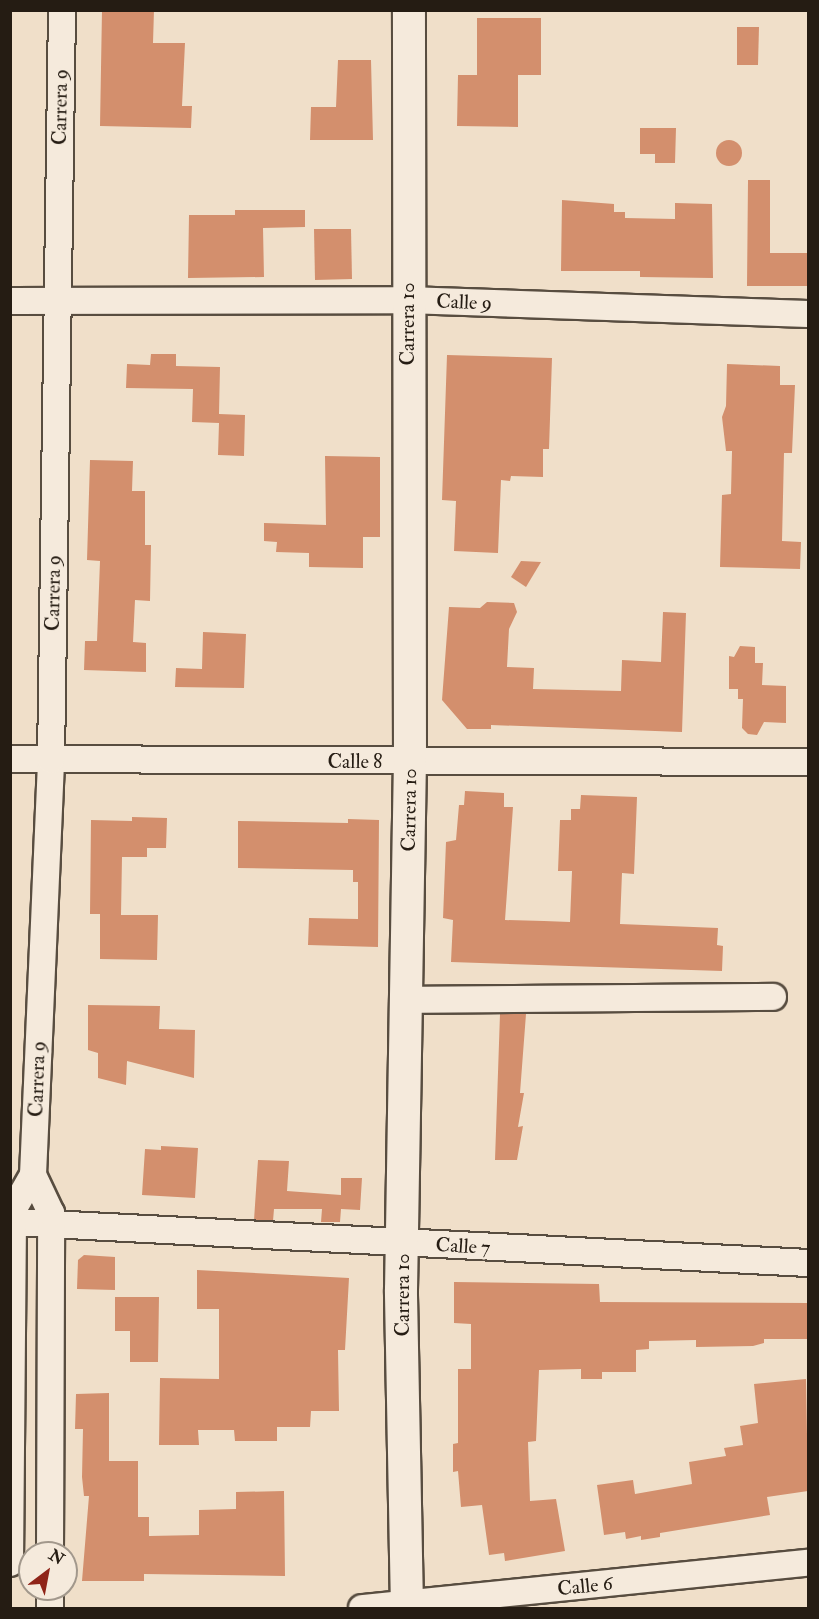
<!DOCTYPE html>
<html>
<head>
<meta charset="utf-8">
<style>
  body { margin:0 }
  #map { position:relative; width:819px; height:1619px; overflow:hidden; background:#f0dfc9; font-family:"IM FELL Double Pica",serif }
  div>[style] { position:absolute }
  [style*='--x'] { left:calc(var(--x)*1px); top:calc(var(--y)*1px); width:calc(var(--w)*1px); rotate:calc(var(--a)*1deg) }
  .building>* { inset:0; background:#d38f6d }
  .round { border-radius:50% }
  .roads { filter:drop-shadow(2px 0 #584d40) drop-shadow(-2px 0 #584d40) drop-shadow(0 2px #584d40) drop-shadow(0 -2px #584d40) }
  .minor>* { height:26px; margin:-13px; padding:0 13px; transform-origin:13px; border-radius:13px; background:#f5eadc }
  .tertiary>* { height:32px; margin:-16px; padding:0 16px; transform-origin:16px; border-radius:16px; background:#f5eadc }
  span { translate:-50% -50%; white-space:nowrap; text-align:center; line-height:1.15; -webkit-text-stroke:4.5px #f5eadc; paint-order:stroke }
  .street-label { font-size:20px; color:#251c13 }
  .frame { position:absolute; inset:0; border:12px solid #251c13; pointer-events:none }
  .north { position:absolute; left:18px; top:1541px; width:60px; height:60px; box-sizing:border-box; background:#f5eadc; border:2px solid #a2988c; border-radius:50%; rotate:32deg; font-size:16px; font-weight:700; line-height:24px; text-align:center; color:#251c13 }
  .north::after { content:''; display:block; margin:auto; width:21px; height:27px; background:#8f2418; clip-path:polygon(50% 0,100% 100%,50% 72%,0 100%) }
</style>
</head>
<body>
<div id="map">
  <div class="building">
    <div style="clip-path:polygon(102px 10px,154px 10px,153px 43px,185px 43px,182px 106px,192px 106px,191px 128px,100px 126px)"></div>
    <div style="clip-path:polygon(477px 18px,541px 18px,541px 75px,518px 75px,518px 127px,457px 126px,458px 75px,477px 75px)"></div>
    <div style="clip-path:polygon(737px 27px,759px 27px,758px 65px,737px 65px)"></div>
    <div style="clip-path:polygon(338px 60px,371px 60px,373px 140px,310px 140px,311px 107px,336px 107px)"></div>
    <div style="clip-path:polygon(640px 128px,676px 128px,675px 163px,655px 163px,655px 154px,640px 154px)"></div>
    <div class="round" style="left:716px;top:140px;width:26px;height:26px"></div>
    <div style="clip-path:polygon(748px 180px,770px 180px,770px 253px,808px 253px,808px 286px,747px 286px)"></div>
    <div style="clip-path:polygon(562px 200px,614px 204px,614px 212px,625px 212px,625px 218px,675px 219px,675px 203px,712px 204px,713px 278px,640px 277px,640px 271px,561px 271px)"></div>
    <div style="clip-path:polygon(235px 210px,305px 210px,305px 227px,263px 228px,264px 277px,188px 278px,189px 215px,235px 215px)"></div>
    <div style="clip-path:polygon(314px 229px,351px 229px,352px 279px,315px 280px)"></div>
    <div style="clip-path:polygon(151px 354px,176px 354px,176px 366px,220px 367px,219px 414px,245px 415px,244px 456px,218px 455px,219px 423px,192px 422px,193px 389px,126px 388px,127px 364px,150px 365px)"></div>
    <div style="clip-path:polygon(447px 355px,552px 358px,549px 449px,543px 449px,543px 477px,511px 476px,510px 481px,501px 480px,498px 553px,454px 551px,456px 501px,442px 500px)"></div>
    <div style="clip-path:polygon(727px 364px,780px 366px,780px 385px,795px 385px,792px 453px,784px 453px,782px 541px,801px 542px,800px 569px,720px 567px,722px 495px,731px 494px,732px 451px,726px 451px,722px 417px,726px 406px)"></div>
    <div style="clip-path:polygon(325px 456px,380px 457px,380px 537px,363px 537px,363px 568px,309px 567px,309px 553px,276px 552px,277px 542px,264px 541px,264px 523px,326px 525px)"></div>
    <div style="clip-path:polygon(90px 460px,133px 461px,132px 491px,145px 491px,145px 545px,151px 545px,150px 601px,135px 600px,133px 642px,146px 643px,146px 672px,84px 670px,85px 641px,97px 641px,98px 614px,100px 561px,87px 560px)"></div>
    <div style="clip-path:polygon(521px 561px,541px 562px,526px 587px,511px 577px)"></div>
    <div style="clip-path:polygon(487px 602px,514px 603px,517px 612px,509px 629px,507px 667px,534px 668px,533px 689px,621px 691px,622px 660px,661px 662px,663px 612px,686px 613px,682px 732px,491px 725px,491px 729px,467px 729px,442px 700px,449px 607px,480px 608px)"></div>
    <div style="clip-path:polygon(203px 632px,246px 634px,244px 688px,175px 687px,176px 668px,202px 669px)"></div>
    <div style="clip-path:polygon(740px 646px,755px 647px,755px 663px,763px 663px,762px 685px,786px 686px,786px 723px,764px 722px,757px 735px,748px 734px,742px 728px,743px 699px,738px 699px,738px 689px,729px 689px,729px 656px,734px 657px)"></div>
    <div style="clip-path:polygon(465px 791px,504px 793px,504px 807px,513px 807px,505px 920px,544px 921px,570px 922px,572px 871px,558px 871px,560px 820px,571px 820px,571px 809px,580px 809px,581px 795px,637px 797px,634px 874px,622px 873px,620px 924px,718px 928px,717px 945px,723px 946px,722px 971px,451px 962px,453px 920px,443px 918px,446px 842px,456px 840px,459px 805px,464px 805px)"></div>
    <div style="clip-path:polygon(132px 817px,167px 818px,166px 848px,147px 848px,147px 857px,122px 857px,121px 915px,158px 915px,157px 960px,100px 959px,100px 914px,90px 914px,91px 820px,132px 821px)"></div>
    <div style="clip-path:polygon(348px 819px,379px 820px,378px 947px,308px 945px,309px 918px,358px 919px,358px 882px,353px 882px,353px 870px,238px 868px,238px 821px,348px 823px)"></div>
    <div style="clip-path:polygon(88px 1005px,160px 1006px,159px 1029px,195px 1030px,194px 1078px,127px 1061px,126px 1085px,98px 1078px,98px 1053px,88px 1050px)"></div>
    <div style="clip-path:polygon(500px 1014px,526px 1014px,520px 1093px,524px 1093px,518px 1127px,523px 1126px,517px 1160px,495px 1160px)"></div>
    <div style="clip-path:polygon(161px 1146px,198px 1148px,195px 1198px,142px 1195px,145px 1149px,161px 1150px)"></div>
    <div style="clip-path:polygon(258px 1160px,289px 1161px,287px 1191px,341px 1195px,341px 1178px,362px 1178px,360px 1210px,341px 1209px,340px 1222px,321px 1222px,322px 1209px,274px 1209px,273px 1221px,254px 1220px)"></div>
    <div style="clip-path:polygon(84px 1255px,115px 1257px,115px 1290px,77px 1289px,78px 1260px)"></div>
    <div style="clip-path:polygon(197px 1270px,349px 1278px,345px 1350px,338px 1350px,339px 1411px,311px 1411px,310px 1427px,277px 1427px,277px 1441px,235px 1441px,234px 1430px,198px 1430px,199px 1445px,159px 1445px,160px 1378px,219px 1379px,219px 1309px,197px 1309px)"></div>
    <div style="clip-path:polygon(454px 1282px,599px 1284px,600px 1302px,808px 1303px,808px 1339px,764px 1339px,764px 1343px,753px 1346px,696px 1347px,696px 1340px,649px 1341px,649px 1349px,636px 1350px,636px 1372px,602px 1372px,602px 1379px,581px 1379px,581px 1369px,539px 1370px,536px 1441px,528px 1442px,530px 1501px,556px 1499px,565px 1551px,505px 1561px,504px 1553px,489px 1555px,482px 1505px,461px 1507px,458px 1471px,453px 1472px,453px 1444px,458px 1443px,458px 1369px,471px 1369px,471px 1324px,454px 1323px)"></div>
    <div style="clip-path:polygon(115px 1297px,159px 1297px,158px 1362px,130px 1362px,130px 1331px,115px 1331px)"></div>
    <div style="clip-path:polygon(806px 1379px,808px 1491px,767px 1497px,770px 1515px,660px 1533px,660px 1537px,641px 1540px,641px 1536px,626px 1539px,625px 1532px,604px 1535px,597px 1485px,633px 1480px,635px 1494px,692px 1484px,689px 1462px,726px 1456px,724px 1448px,743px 1445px,740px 1426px,758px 1423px,754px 1384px)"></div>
    <div style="clip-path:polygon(109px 1393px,109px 1461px,138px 1461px,138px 1517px,149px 1517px,149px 1536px,199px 1535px,199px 1510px,236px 1509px,236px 1492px,284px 1491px,285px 1576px,144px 1574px,144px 1581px,82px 1581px,89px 1496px,84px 1496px,82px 1477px,83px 1429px,75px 1429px,76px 1394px)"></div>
  </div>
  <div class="roads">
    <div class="minor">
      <div style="--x:10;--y:301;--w:397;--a:-0.1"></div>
      <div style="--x:407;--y:300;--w:401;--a:2"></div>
      <div style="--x:10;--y:759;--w:798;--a:0.22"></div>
      <div style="--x:406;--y:1000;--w:367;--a:-0.5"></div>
      <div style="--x:10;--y:1222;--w:799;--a:2.94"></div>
      <div style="--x:50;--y:1553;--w:340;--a:-89.8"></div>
      <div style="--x:51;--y:1213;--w:42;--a:-115.3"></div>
      <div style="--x:33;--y:1175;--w:415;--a:-87.5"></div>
      <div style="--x:51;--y:760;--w:750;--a:-89.16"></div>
      <div style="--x:10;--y:1563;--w:353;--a:-89.5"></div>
      <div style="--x:13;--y:1210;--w:40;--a:-60.3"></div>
      <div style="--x:50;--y:1608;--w:19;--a:-90"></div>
      <div style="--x:362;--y:1608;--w:448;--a:-5.8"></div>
    </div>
    <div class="tertiary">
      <div style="--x:407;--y:1608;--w:318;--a:-91.1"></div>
      <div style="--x:401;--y:1290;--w:529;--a:-89.03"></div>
      <div style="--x:410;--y:761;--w:751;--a:-90.08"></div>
    </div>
  </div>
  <div class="street-label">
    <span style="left:60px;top:107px;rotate:-89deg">Carrera 9</span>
    <span style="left:464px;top:302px;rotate:2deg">Calle 9</span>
    <span style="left:407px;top:324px;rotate:-90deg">Carrera 10</span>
    <span style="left:53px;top:593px;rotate:-89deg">Carrera 9</span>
    <span style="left:355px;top:761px">Calle 8</span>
    <span style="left:409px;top:810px;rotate:-89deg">Carrera 10</span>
    <span style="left:37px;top:1079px;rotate:-88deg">Carrera 9</span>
    <span style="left:463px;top:1246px;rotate:3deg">Calle 7</span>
    <span style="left:402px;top:1295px;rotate:-90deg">Carrera 10</span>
    <span style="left:585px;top:1586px;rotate:-6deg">Calle 6</span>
  </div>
  <div class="frame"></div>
  <div class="north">N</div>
</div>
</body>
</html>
